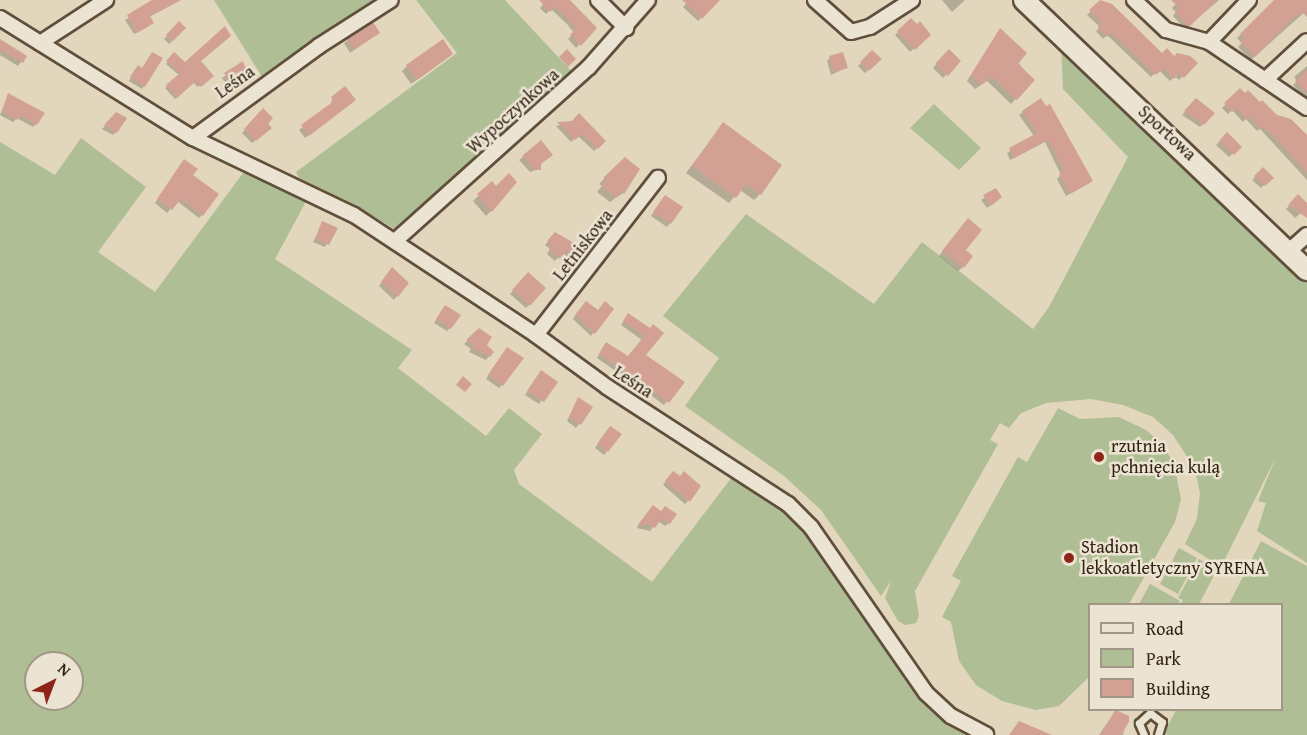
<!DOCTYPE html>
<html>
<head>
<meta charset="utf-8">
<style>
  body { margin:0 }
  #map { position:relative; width:1307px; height:735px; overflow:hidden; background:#e2d6bc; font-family:"Gentium Book Plus",serif }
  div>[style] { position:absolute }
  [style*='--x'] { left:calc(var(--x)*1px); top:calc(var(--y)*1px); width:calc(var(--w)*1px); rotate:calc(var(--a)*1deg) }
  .green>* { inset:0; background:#afbe94 }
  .shadow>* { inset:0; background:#0003 }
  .building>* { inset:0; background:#d3a193 }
  .roads { filter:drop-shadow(2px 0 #604f3d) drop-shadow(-2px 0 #604f3d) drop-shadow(0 2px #604f3d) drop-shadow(0 -2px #604f3d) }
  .lane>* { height:7px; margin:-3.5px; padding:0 3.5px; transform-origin:3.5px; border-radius:3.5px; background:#ece4d3 }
  .street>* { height:14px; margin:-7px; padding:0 7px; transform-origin:7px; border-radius:7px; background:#ece4d3 }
  .secondary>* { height:20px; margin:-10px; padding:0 10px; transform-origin:10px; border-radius:10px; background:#ece4d3 }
  .dots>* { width:16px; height:16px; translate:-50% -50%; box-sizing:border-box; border:3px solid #ece4d3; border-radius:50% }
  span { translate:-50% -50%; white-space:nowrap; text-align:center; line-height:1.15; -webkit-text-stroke:5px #ece4d3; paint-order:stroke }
  .street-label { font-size:18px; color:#342213 }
  .poi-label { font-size:18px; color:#342213 }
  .left { translate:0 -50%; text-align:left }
  .legend { position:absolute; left:1088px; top:603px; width:195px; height:108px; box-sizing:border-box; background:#ece4d3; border:2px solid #a29686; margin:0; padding:8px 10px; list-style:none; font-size:18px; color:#342213 }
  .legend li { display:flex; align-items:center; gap:12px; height:30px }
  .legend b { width:30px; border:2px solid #a29686 }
  .north { position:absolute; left:24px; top:651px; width:60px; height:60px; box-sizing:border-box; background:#ece4d3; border:2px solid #a29686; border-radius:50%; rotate:42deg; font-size:16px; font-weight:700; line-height:24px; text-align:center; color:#342213 }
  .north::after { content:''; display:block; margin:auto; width:21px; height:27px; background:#8f2418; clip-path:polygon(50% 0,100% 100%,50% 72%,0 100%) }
</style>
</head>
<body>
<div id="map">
  <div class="green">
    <div style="clip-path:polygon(214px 0,393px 0,266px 83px)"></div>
    <div style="clip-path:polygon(416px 0,505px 0,574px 74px,398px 231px,353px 204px,299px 178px,296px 172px,457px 53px)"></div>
    <div style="clip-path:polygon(1061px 42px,1307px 279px,1307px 563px,1257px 531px,1266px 503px,1258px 501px,1276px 457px,1221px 567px,1185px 544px,1197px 519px,1200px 493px,1195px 469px,1173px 435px,1153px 417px,1123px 405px,1091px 399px,1046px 403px,1021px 413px,1009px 428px,1000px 423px,990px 440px,998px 444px,915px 591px,919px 616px,916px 623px,905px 625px,898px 621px,885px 598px,891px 581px,881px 596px,821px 510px,784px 476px,685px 406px,719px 358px,663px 316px,746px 214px,874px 304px,922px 242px,1033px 329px,1049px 307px,1128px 157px,1063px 89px)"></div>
    <div style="clip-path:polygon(934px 104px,981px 148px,959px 170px,910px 128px)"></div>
    <div style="clip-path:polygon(evenodd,81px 138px,146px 187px,98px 252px,155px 292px,249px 165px,310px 194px,275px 259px,412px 350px,398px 368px,486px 436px,509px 408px,542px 434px,514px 470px,519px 484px,652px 582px,735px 473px,785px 506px,920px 698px,970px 735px,0 735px,0 142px,55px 175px,81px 138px,36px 663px,72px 663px,72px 699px,36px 699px,36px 663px)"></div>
    <div style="clip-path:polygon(1058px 408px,1080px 419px,1119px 417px,1146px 430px,1162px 444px,1174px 464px,1181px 499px,1175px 522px,1129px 604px,1090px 604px,1089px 677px,1059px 706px,1036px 710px,1002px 701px,976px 685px,959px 661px,951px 622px,942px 617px,961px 581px,952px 576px,1018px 457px,1027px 462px)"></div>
    <div style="clip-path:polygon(1261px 541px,1307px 566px,1307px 735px,1168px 735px,1164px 733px,1176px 710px,1282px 710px,1282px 604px,1229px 604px)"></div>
    <div style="clip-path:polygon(1179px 548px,1197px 558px,1178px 594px,1160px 584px)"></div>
    <div style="clip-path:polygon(1199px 559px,1217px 570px,1199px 604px,1181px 604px,1183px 600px,1178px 598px)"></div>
    <div style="clip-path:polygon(1150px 584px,1180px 601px,1178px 604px,1139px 604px)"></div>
  </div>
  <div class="shadow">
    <div style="clip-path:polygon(157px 0,181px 0,149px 17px,149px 26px,134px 34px,125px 20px)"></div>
    <div style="clip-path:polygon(543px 0,568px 0,595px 28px,576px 48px,568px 39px,574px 33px,567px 24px,551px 9px,546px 14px,540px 8px,545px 2px)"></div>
    <div style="clip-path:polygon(690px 0,718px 0,698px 21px,683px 7px)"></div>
    <div style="clip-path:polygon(942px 0,965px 0,952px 12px)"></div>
    <div style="clip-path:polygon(1180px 0,1219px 0,1185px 29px,1173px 16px,1176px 12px,1172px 8px)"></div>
    <div style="clip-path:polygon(1276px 0,1307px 0,1307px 10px,1251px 60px,1238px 47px,1242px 43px,1237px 38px)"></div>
    <div style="clip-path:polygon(1101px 1px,1162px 55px,1196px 63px,1179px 80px,1175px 76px,1170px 81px,1159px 70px,1151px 77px,1107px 35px,1103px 39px,1096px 31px,1100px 27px,1087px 15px)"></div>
    <div style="clip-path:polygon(911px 20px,929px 34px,910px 52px,895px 35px)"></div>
    <div style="clip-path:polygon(179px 23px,184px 28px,169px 44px,164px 39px)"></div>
    <div style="clip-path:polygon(372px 24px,378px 33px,350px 53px,344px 43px)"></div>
    <div style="clip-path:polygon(996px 35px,1033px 81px,1011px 104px,987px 81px,975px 89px,967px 81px)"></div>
    <div style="clip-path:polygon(0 41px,25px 57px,18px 66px,0 55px)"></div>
    <div style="clip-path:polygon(949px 51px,959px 61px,943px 78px,933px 68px)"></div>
    <div style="clip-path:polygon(872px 52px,879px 59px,865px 73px,858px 66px)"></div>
    <div style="clip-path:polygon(174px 54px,185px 64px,199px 61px,212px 76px,198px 87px,193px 82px,175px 99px,165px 88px,180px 76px,166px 64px)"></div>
    <div style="clip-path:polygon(830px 58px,846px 68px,831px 75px,827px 61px)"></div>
    <div style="clip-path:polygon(446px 59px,411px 84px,402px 71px,407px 66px)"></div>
    <div style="clip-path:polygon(241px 64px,246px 69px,243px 73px,244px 84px,232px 92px,222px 78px)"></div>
    <div style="clip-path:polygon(1307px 66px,1307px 98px,1306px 99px,1293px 85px,1297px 81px,1294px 77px)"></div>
    <div style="clip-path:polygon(135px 69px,144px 86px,142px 89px,129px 81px)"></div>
    <div style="clip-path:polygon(1240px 90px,1307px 138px,1307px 180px,1260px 129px,1257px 131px,1246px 119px,1243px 122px,1232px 110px,1228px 114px,1222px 108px)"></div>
    <div style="clip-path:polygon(8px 95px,36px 124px,33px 127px,17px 118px,13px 122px,0 115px)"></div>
    <div style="clip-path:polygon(332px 98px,350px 103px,305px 138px,299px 130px,331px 105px)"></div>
    <div style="clip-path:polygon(1196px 100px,1213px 113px,1200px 127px,1182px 115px)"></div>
    <div style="clip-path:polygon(263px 110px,270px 128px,252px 143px,242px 133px)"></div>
    <div style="clip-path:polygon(1023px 112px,1092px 181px,1088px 184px,1066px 196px,1057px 179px,1061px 175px,1045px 142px,1010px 160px,1007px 153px,1034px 136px,1019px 115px)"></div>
    <div style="clip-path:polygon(116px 114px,116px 132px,113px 135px,102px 129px)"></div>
    <div style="clip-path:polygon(573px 122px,604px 141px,594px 151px,578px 136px,571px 142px,556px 126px)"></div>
    <div style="clip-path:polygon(723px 124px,760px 194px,754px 200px,740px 190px,729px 203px,686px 173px)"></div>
    <div style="clip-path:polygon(1227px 134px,1240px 147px,1229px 157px,1216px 145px)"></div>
    <div style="clip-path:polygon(523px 157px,540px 165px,540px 169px,530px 172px,519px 160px)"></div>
    <div style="clip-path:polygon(625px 159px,623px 193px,610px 202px,597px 192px,602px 186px,599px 184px)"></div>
    <div style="clip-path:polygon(181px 164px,191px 175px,202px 215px,199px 218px,177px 201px,167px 213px,155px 203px)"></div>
    <div style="clip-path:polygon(1263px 169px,1271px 178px,1261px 188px,1252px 180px)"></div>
    <div style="clip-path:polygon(492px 183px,491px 211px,486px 216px,473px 201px)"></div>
    <div style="clip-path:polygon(995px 190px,997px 200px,987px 208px,981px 200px)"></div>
    <div style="clip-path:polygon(1298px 196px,1307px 208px,1295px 218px,1286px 209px)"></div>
    <div style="clip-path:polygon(662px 200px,681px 208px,667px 227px,651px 216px)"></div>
    <div style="clip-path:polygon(323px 223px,335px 228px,325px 247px,313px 242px)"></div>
    <div style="clip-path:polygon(963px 225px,963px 267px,958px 271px,939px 256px)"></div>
    <div style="clip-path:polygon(552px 237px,571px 254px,568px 257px,562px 253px,555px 261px,547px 254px,550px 249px,545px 245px)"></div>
    <div style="clip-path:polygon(389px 273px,407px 283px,394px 300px,379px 286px)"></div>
    <div style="clip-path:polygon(528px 274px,544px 288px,526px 308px,510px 294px)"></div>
    <div style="clip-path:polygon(583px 305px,597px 312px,612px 309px,591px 336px,573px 319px)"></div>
    <div style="clip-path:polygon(442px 310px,450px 328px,447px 331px,434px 323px)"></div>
    <div style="clip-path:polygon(626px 318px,649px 330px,643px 356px,683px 382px,664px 405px,636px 384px,632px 388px,624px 377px,597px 358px,603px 347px,627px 358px,642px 340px,621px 325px)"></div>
    <div style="clip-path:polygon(479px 330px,485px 345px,492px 352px,486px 360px,469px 352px,471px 349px,464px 344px)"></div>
    <div style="clip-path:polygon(504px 352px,502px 385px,499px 388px,486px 379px)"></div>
    <div style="clip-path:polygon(538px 376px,555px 382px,539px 404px,525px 395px)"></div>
    <div style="clip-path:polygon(578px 399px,591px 408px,576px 428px,567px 421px)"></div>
    <div style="clip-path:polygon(607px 431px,607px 451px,604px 455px,595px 448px)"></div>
    <div style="clip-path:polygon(670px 476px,688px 501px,685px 504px,663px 485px)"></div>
    <div style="clip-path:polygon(650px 510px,661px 512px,669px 523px,665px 526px,658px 521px,650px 531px,637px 528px)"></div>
    <div style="clip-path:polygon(1116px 710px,1127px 716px,1123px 735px,1099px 735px)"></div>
  </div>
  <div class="building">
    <div style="clip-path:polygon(152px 0,181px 0,150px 16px,154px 23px,137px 33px,127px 15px)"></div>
    <div style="clip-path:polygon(539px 0,570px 0,597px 28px,581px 46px,570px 35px,576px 29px,570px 21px,555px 7px,550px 12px)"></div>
    <div style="clip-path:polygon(682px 0,720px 0,702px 19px)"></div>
    <div style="clip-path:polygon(1100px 0,1112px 4px,1162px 53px,1167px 48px,1174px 56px,1177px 53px,1190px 56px,1198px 63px,1184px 78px,1179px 74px,1174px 79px,1163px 68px,1156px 75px,1111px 33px,1107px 37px,1098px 27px,1102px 23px,1089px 10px)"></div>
    <div style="clip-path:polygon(1171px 0,1217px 0,1189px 27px,1175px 12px,1179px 8px)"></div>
    <div style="clip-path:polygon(1274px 0,1307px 0,1307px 17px,1302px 12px,1289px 22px,1255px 57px,1240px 42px,1244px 38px,1240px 34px)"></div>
    <div style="clip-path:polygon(911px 18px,917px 24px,920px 21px,931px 35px,915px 50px,897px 31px)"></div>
    <div style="clip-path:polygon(179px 21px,186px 28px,173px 41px,166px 35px)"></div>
    <div style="clip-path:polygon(373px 22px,380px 33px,354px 50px,347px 39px)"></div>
    <div style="clip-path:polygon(225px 26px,231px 36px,201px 61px,214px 76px,201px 87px,196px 81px,177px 98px,166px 85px,180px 73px,166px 61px,174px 52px,185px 62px)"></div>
    <div style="clip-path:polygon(1000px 28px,1027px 53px,1018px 64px,1035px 80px,1017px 100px,992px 77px,980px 85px,971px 75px)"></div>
    <div style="clip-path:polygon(0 39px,27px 56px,23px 63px,0 50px)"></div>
    <div style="clip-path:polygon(443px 39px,453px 54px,417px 80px,406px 65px)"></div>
    <div style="clip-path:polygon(567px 49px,576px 59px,568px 67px,559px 57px)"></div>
    <div style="clip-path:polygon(949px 49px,961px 61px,948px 76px,935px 64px)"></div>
    <div style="clip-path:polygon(872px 50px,882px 59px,869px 71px,860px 62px)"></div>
    <div style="clip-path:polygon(152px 52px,163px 58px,145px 87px,130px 77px,138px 65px,142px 68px)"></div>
    <div style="clip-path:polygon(843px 52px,848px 68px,834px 72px,829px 56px)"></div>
    <div style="clip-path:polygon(243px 61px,250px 81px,235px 90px,224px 73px)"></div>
    <div style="clip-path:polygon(1307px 70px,1307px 93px,1295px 81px)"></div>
    <div style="clip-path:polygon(345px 86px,356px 100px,309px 136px,301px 125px,334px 101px,331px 97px)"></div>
    <div style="clip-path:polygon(1240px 88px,1245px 93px,1248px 90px,1260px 102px,1262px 100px,1277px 115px,1291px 119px,1307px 135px,1307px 173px,1268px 130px,1261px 129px,1250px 117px,1247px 120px,1236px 108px,1232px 112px,1224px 103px)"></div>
    <div style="clip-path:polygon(8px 93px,45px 113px,37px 125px,20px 115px,17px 120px,2px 111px)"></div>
    <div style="clip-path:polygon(1041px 98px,1046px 106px,1050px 104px,1093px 181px,1070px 194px,1059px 174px,1064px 171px,1048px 140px,1014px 158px,1009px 148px,1037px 133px,1022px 111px)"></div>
    <div style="clip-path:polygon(1196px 98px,1215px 113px,1204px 125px,1184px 111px)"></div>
    <div style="clip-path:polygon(263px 108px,273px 118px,268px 124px,272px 128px,256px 141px,244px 129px)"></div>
    <div style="clip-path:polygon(116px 112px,127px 118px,117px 133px,104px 125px)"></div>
    <div style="clip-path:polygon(579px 113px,606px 141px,598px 149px,582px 134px,575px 140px,557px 122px,572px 121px)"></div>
    <div style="clip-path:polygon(723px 122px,782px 165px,761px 195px,746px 184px,736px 198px,692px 166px)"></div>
    <div style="clip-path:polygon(1227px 132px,1242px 147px,1234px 155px,1219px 141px)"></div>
    <div style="clip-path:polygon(541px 140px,553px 155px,541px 164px,541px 170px,534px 169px,522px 156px)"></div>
    <div style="clip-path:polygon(625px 157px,640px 169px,624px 194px,622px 191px,616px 198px,601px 186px,606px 180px,603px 178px)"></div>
    <div style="clip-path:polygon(184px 159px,198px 169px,193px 175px,219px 194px,203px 216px,181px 199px,172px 210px,157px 199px)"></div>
    <div style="clip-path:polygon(1263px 167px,1274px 178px,1265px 186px,1254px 176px)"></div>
    <div style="clip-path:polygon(509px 173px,517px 182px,492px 212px,477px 194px,492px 181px,496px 186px)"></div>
    <div style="clip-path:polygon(996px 188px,1002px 197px,991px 206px,983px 195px)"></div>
    <div style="clip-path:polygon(1298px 194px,1307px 203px,1307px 218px,1288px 205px)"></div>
    <div style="clip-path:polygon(665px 195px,683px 207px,671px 224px,653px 212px)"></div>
    <div style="clip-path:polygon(968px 218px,982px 230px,966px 250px,973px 256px,964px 268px,942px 251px)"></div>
    <div style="clip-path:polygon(322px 221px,338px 228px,329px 245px,315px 239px)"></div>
    <div style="clip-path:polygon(555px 232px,579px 246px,572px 255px,566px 251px,560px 259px,549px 250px,552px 245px,547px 241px)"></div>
    <div style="clip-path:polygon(392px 267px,409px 283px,398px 297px,381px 282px)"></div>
    <div style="clip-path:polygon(528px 272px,546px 288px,530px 306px,512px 290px)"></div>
    <div style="clip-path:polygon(586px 301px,598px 310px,605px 301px,614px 309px,595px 334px,575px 315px)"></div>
    <div style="clip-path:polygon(445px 305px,461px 315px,451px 329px,436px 319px)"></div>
    <div style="clip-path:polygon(628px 313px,650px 328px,653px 324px,664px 333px,646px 355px,685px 382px,669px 403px,641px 382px,636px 386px,627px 374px,599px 354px,606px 342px,628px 356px,644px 336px,623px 321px)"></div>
    <div style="clip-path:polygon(479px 328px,492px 337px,487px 345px,494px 352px,490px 357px,471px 348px,473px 345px,466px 340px)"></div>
    <div style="clip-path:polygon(507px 347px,524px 358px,503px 386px,488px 375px)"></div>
    <div style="clip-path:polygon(541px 370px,558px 382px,544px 402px,527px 391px)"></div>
    <div style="clip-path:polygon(463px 376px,472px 384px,465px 392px,456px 385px)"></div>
    <div style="clip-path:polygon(578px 397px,593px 407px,581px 425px,569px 417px)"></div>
    <div style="clip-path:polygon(610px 426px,622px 434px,608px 452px,597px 444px)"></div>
    <div style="clip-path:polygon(673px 471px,680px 476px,684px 471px,701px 486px,690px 502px,665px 481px)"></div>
    <div style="clip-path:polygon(653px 505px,661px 511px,665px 506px,677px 514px,670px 524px,662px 518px,655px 528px,648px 524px,637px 526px)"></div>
    <div style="clip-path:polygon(1115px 710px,1129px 716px,1129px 722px,1121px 735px,1101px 735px)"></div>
    <div style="clip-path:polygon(1019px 721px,1052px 735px,1009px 735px)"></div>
  </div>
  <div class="roads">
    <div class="lane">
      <div style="--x:1144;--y:735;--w:13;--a:-113"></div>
      <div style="--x:1139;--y:723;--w:15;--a:-42"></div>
      <div style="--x:1150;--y:713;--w:15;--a:37"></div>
      <div style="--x:1162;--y:722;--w:14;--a:107"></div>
    </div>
    <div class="street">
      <div style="--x:598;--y:0;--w:40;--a:45"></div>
      <div style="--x:815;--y:0;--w:48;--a:41.6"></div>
      <div style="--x:851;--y:32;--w:20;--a:-15"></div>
      <div style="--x:870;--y:27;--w:50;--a:-32.7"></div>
      <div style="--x:1134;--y:0;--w:44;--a:43.2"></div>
      <div style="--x:1166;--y:30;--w:45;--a:15.6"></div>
      <div style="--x:1209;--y:42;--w:118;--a:34"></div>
      <div style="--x:0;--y:18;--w:227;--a:31.9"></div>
      <div style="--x:193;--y:138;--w:178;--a:25.6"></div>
      <div style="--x:354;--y:215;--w:218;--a:33.4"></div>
      <div style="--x:536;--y:335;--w:88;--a:36.2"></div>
      <div style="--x:607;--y:387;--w:216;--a:32.9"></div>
      <div style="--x:788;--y:504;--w:33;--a:45"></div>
      <div style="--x:811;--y:527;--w:202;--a:55.3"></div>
      <div style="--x:926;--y:693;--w:34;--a:43"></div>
      <div style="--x:951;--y:716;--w:40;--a:28"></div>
      <div style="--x:1209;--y:42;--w:58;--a:-46.4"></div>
      <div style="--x:40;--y:43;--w:79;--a:-33.1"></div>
      <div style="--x:1265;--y:80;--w:57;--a:-42.9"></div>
      <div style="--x:193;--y:138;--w:156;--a:-36.1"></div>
      <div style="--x:319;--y:46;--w:85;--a:-32.6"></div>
      <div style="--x:395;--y:241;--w:261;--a:-41.9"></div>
      <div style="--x:589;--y:67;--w:89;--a:-48.6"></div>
      <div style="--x:1289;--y:251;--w:24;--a:-42"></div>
      <div style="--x:536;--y:335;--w:199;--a:-52.2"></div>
    </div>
    <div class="secondary">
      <div style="--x:1024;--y:0;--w:391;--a:43.7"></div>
    </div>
  </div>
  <div class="dots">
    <div style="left:1099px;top:457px;background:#8f2418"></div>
    <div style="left:1069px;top:558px;background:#8f2418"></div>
  </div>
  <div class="street-label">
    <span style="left:235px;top:82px;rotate:-35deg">Leśna</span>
    <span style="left:513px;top:111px;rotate:-42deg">Wypoczynkowa</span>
    <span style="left:1167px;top:133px;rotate:43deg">Sportowa</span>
    <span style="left:583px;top:245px;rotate:-52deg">Letniskowa</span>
    <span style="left:633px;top:382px;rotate:33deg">Leśna</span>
  </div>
  <div class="poi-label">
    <span class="left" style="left:1111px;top:457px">rzutnia<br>pchnięcia kulą</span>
    <span class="left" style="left:1081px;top:558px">Stadion<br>lekkoatletyczny SYRENA</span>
  </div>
  <ul class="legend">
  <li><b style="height:8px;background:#ece4d3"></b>Road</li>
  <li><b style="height:16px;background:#afbe94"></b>Park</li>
  <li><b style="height:16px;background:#d3a193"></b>Building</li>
  </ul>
  <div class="north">N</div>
</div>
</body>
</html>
